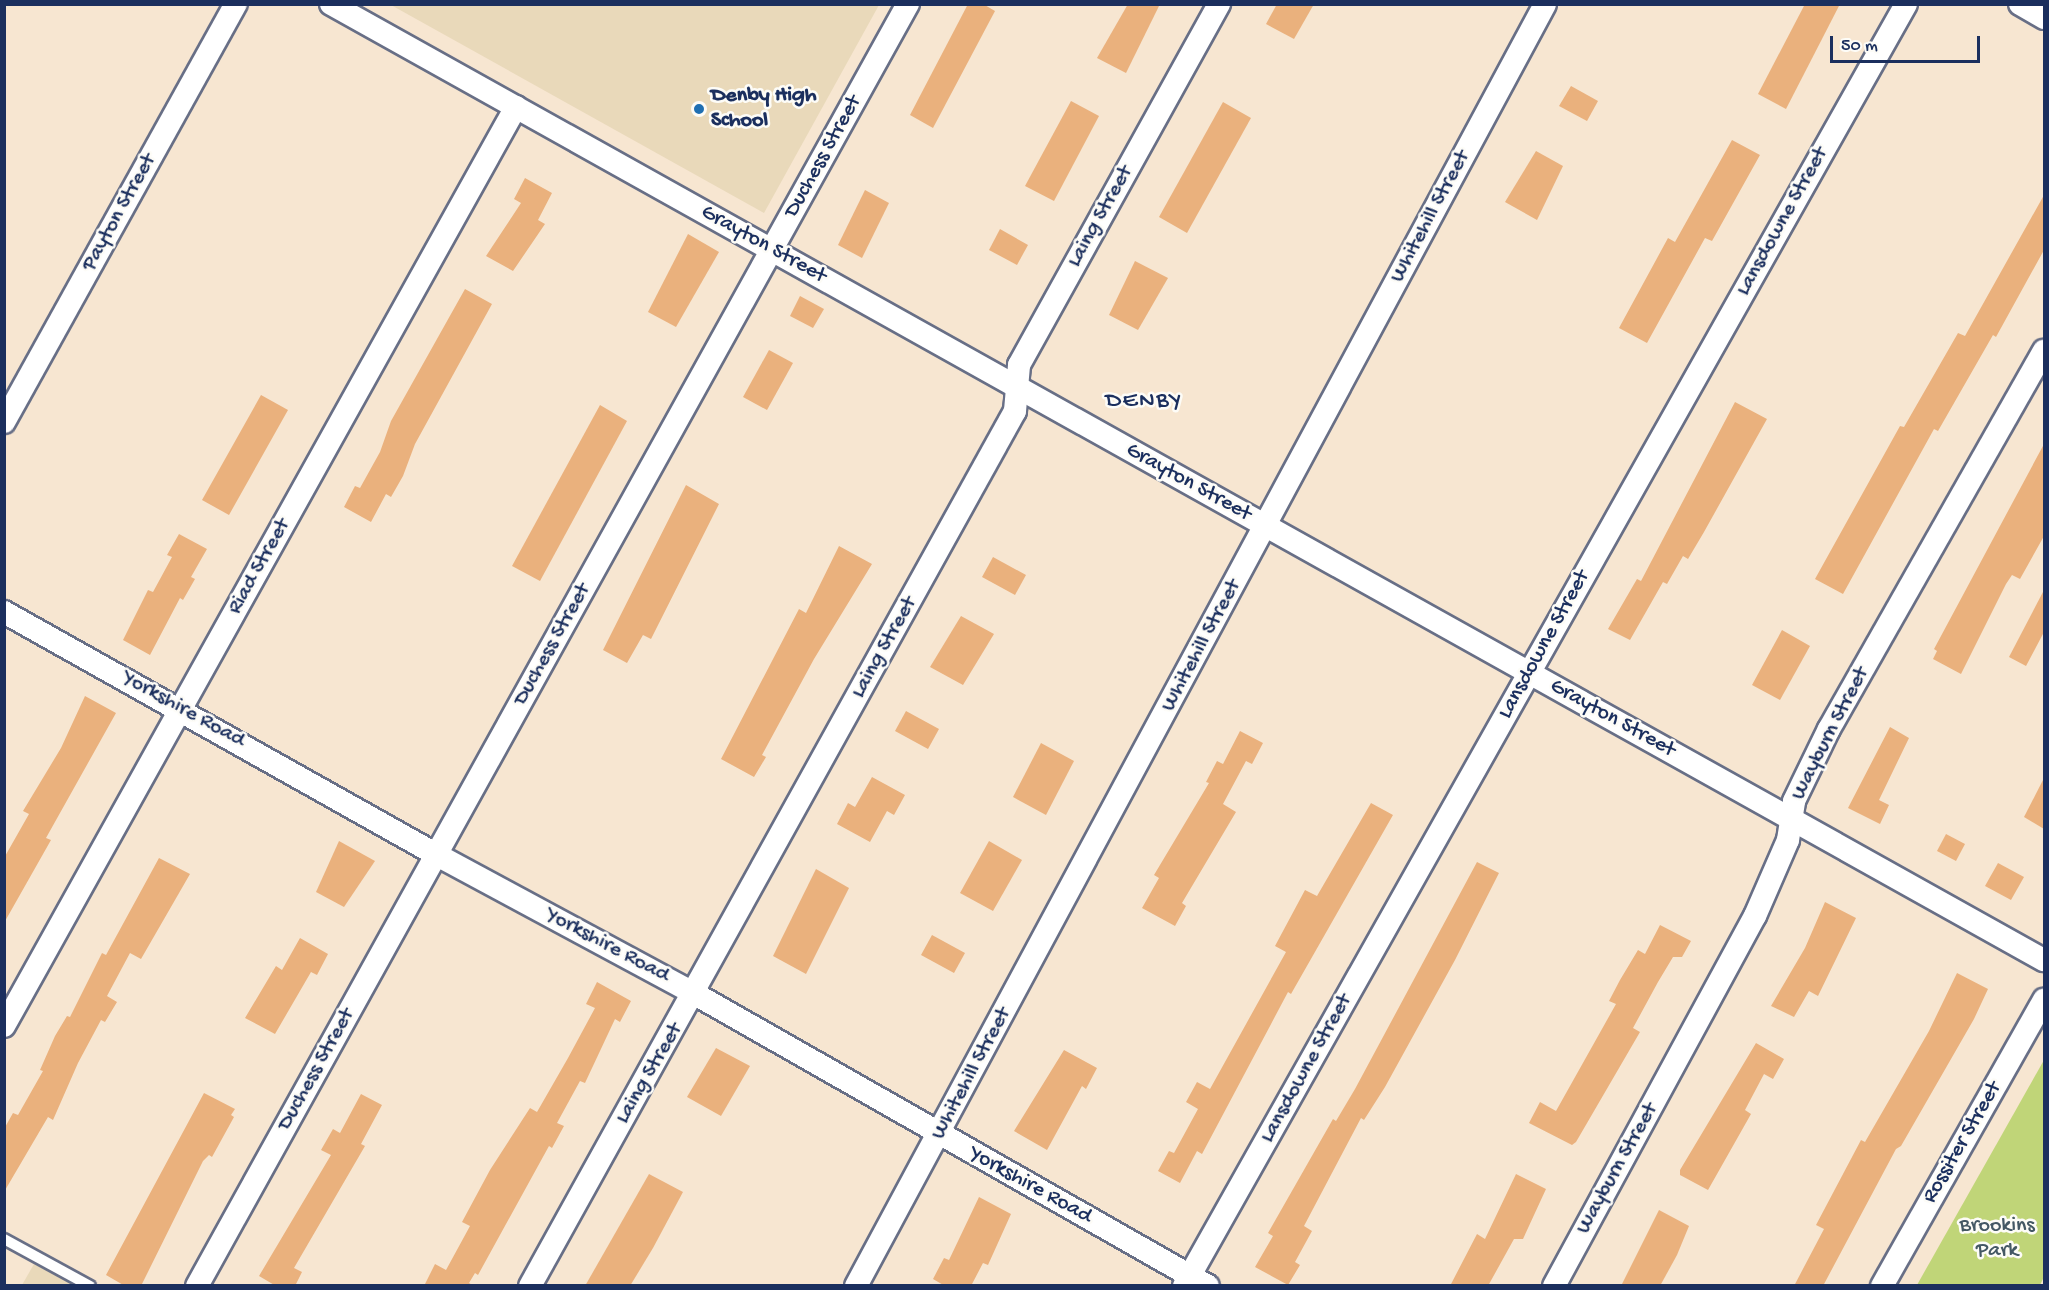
<!DOCTYPE html>
<html>
<head>
<meta charset="utf-8">
<style>
  body { margin:0 }
  #map { position:relative; width:2049px; height:1290px; overflow:hidden; background:#f7e6d1; font-family:"Gochi Hand",sans-serif }
  div>[style] { position:absolute }
  [style*='--x'] { left:calc(var(--x)*1px); top:calc(var(--y)*1px); width:calc(var(--w)*1px); rotate:calc(var(--a)*1deg) }
  .built>* { inset:0; background:#e9d9ba }
  .green>* { inset:0; background:#c0d578 }
  .building>* { inset:0; background:#eab17d }
  .roads { filter:drop-shadow(2px 0 #686f86) drop-shadow(-2px 0 #686f86) drop-shadow(0 2px #686f86) drop-shadow(0 -2px #686f86) }
  .lane>* { height:10px; margin:-5px; padding:0 5px; transform-origin:5px; border-radius:5px; background:#fff }
  .street>* { height:22px; margin:-11px; padding:0 11px; transform-origin:11px; border-radius:11px; background:#fff }
  .dots>* { width:16px; height:16px; translate:-50% -50%; box-sizing:border-box; border:3px solid #fdfcf7; border-radius:50% }
  span { translate:-50% -50%; white-space:nowrap; text-align:center; line-height:1.15; -webkit-text-stroke:5px #fdfcf7; paint-order:stroke }
  .poi-label { font-size:22px; color:#1b2f5e; font-weight:700 }
  .left { translate:0 -50%; text-align:left }
  .street-label { font-size:22px; color:#1b2f5e }
  .park-label { font-size:22px; color:#445864 }
  .neighbourhood-label { font-size:24px; color:#1b2f5e; letter-spacing:1.5px }
  .frame { position:absolute; inset:0; border:6px solid #1b2f5e; pointer-events:none }
  .scale { position:absolute; left:1830px; top:36px; width:150px; height:27px; box-sizing:border-box; border:3px solid #1b2f5e; border-top:0; padding-left:8px; font-size:18px; line-height:21px; white-space:nowrap; color:#1b2f5e; -webkit-text-stroke:4px #fdfcf7; paint-order:stroke }
</style>
</head>
<body>
<div id="map">
  <div class="built">
    <div style="clip-path:polygon(391px 5px,879px 5px,764px 213px)"></div>
    <div style="clip-path:polygon(34px 1264px,73px 1285px,22px 1285px)"></div>
  </div>
  <div class="green">
    <div style="clip-path:polygon(2044px 1060px,2044px 1277px,2040px 1285px,1917px 1285px)"></div>
  </div>
  <div class="building">
    <div style="clip-path:polygon(968px 4px,983px 4px,995px 11px,933px 128px,910px 115px)"></div>
    <div style="clip-path:polygon(1128px 4px,1160px 4px,1126px 73px,1097px 58px)"></div>
    <div style="clip-path:polygon(1277px 4px,1314px 4px,1294px 39px,1266px 24px)"></div>
    <div style="clip-path:polygon(1805px 4px,1840px 4px,1786px 109px,1758px 94px)"></div>
    <div style="clip-path:polygon(1571px 86px,1598px 101px,1587px 121px,1559px 106px)"></div>
    <div style="clip-path:polygon(1071px 101px,1099px 116px,1054px 201px,1025px 186px)"></div>
    <div style="clip-path:polygon(1223px 102px,1251px 118px,1187px 233px,1159px 217px)"></div>
    <div style="clip-path:polygon(1732px 140px,1760px 155px,1712px 241px,1705px 238px,1647px 343px,1619px 328px,1668px 238px,1675px 242px)"></div>
    <div style="clip-path:polygon(1536px 151px,1563px 166px,1537px 220px,1505px 202px)"></div>
    <div style="clip-path:polygon(525px 178px,552px 193px,538px 220px,545px 224px,513px 271px,486px 256px,521px 203px,514px 199px)"></div>
    <div style="clip-path:polygon(865px 190px,889px 203px,862px 258px,838px 245px)"></div>
    <div style="clip-path:polygon(2044px 195px,2044px 250px,1996px 337px,1993px 335px,1938px 431px,1934px 429px,1843px 594px,1815px 579px,1900px 426px,1904px 427px,1958px 333px,1965px 336px)"></div>
    <div style="clip-path:polygon(1000px 229px,1028px 245px,1017px 265px,989px 250px)"></div>
    <div style="clip-path:polygon(688px 234px,719px 252px,676px 327px,648px 312px)"></div>
    <div style="clip-path:polygon(1135px 261px,1168px 278px,1138px 330px,1109px 315px)"></div>
    <div style="clip-path:polygon(465px 289px,492px 304px,415px 444px,403px 476px,391px 497px,386px 494px,371px 522px,344px 507px,355px 486px,360px 488px,380px 452px,391px 421px)"></div>
    <div style="clip-path:polygon(800px 296px,824px 309px,813px 328px,790px 316px)"></div>
    <div style="clip-path:polygon(769px 350px,793px 363px,767px 410px,743px 397px)"></div>
    <div style="clip-path:polygon(261px 395px,288px 410px,229px 515px,202px 500px)"></div>
    <div style="clip-path:polygon(1735px 402px,1767px 419px,1704px 532px,1688px 559px,1683px 556px,1667px 584px,1663px 582px,1630px 640px,1608px 629px,1637px 579px,1641px 581px)"></div>
    <div style="clip-path:polygon(600px 405px,627px 421px,540px 581px,512px 566px)"></div>
    <div style="clip-path:polygon(2044px 444px,2044px 536px,2020px 579px,2012px 575px,2006px 584px,1961px 674px,1933px 659px,1937px 651px,1934px 649px)"></div>
    <div style="clip-path:polygon(686px 485px,719px 504px,651px 639px,643px 635px,627px 663px,603px 650px)"></div>
    <div style="clip-path:polygon(179px 534px,207px 549px,191px 577px,195px 579px,183px 600px,180px 598px,150px 655px,123px 640px,148px 590px,153px 592px,172px 557px,167px 555px)"></div>
    <div style="clip-path:polygon(839px 546px,872px 564px,814px 659px,762px 755px,766px 757px,754px 777px,721px 759px,799px 609px,806px 613px)"></div>
    <div style="clip-path:polygon(993px 557px,1026px 575px,1015px 595px,982px 577px)"></div>
    <div style="clip-path:polygon(2044px 590px,2044px 632px,2026px 666px,2009px 657px)"></div>
    <div style="clip-path:polygon(961px 616px,994px 634px,963px 685px,930px 667px)"></div>
    <div style="clip-path:polygon(1782px 630px,1810px 646px,1780px 700px,1752px 685px)"></div>
    <div style="clip-path:polygon(85px 696px,116px 713px,46px 838px,51px 840px,4px 923px,4px 858px,29px 814px,23px 811px,61px 748px)"></div>
    <div style="clip-path:polygon(906px 711px,939px 729px,928px 749px,895px 731px)"></div>
    <div style="clip-path:polygon(1890px 727px,1909px 738px,1879px 800px,1889px 805px,1880px 824px,1848px 808px)"></div>
    <div style="clip-path:polygon(1240px 731px,1263px 743px,1252px 764px,1246px 761px,1223px 804px,1236px 812px,1182px 903px,1186px 906px,1175px 926px,1142px 908px,1159px 878px,1154px 875px,1209px 783px,1206px 782px,1217px 761px,1223px 764px)"></div>
    <div style="clip-path:polygon(1041px 743px,1074px 761px,1046px 815px,1013px 797px)"></div>
    <div style="clip-path:polygon(872px 777px,905px 795px,894px 815px,887px 811px,870px 842px,837px 824px,848px 803px,855px 807px)"></div>
    <div style="clip-path:polygon(2044px 778px,2044px 829px,2024px 817px)"></div>
    <div style="clip-path:polygon(1371px 803px,1393px 815px,1291px 994px,1288px 992px,1202px 1154px,1197px 1151px,1180px 1183px,1158px 1171px,1169px 1151px,1174px 1153px,1198px 1109px,1186px 1102px,1197px 1082px,1210px 1089px,1286px 952px,1275px 946px,1305px 890px,1317px 896px)"></div>
    <div style="clip-path:polygon(1946px 834px,1965px 844px,1956px 861px,1937px 851px)"></div>
    <div style="clip-path:polygon(339px 841px,375px 861px,344px 907px,316px 892px)"></div>
    <div style="clip-path:polygon(989px 841px,1022px 860px,993px 911px,960px 893px)"></div>
    <div style="clip-path:polygon(159px 858px,190px 874px,141px 959px,130px 953px,107px 996px,117px 1002px,105px 1022px,101px 1020px,78px 1063px,53px 1120px,48px 1117px,4px 1192px,4px 1129px,13px 1113px,18px 1115px,43px 1071px,40px 1070px,55px 1036px,67px 1016px,70px 1017px,102px 953px,106px 955px)"></div>
    <div style="clip-path:polygon(1477px 862px,1499px 873px,1455px 960px,1385px 1087px,1364px 1120px,1361px 1118px,1304px 1226px,1312px 1231px,1295px 1262px,1300px 1265px,1288px 1285px,1255px 1267px,1273px 1236px,1268px 1233px,1333px 1119px,1336px 1121px,1355px 1089px)"></div>
    <div style="clip-path:polygon(1998px 863px,2024px 877px,2011px 900px,1985px 886px)"></div>
    <div style="clip-path:polygon(816px 869px,849px 888px,806px 974px,773px 956px)"></div>
    <div style="clip-path:polygon(1825px 902px,1856px 918px,1818px 996px,1809px 991px,1794px 1017px,1771px 1006px,1805px 948px)"></div>
    <div style="clip-path:polygon(1660px 925px,1691px 941px,1682px 957px,1673px 957px,1658px 982px,1633px 1028px,1640px 1032px,1576px 1142px,1572px 1145px,1529px 1123px,1540px 1102px,1556px 1111px,1616px 1004px,1609px 1001px,1620px 980px,1638px 950px,1645px 954px)"></div>
    <div style="clip-path:polygon(932px 935px,965px 953px,954px 973px,921px 955px)"></div>
    <div style="clip-path:polygon(300px 938px,328px 954px,317px 975px,311px 972px,275px 1034px,245px 1018px,276px 966px,282px 970px)"></div>
    <div style="clip-path:polygon(1957px 973px,1988px 989px,1974px 1019px,1901px 1146px,1896px 1149px,1823px 1286px,1794px 1286px,1824px 1229px,1816px 1225px,1861px 1140px,1865px 1142px,1929px 1031px)"></div>
    <div style="clip-path:polygon(597px 982px,631px 1001px,620px 1022px,615px 1019px,585px 1083px,580px 1081px,557px 1123px,564px 1126px,552px 1148px,549px 1146px,478px 1275px,475px 1273px,469px 1283px,474px 1286px,424px 1286px,435px 1264px,446px 1270px,470px 1226px,462px 1222px,490px 1170px,530px 1108px,537px 1112px,568px 1058px,595px 1008px,586px 1004px)"></div>
    <div style="clip-path:polygon(1756px 1043px,1784px 1059px,1773px 1079px,1764px 1074px,1745px 1110px,1751px 1114px,1708px 1190px,1680px 1175px,1680px 1170px)"></div>
    <div style="clip-path:polygon(716px 1048px,750px 1066px,721px 1116px,687px 1097px)"></div>
    <div style="clip-path:polygon(1064px 1050px,1097px 1068px,1086px 1089px,1082px 1086px,1047px 1150px,1014px 1131px)"></div>
    <div style="clip-path:polygon(204px 1093px,235px 1109px,231px 1115px,234px 1117px,212px 1157px,209px 1155px,203px 1161px,141px 1286px,125px 1286px,106px 1275px)"></div>
    <div style="clip-path:polygon(361px 1094px,382px 1105px,361px 1144px,365px 1146px,294px 1268px,302px 1272px,295px 1286px,276px 1286px,259px 1276px,331px 1155px,321px 1150px,333px 1129px,340px 1133px)"></div>
    <div style="clip-path:polygon(649px 1174px,683px 1192px,653px 1248px,630px 1286px,585px 1286px)"></div>
    <div style="clip-path:polygon(1516px 1174px,1546px 1189px,1523px 1239px,1514px 1239px,1488px 1286px,1450px 1286px,1477px 1234px,1485px 1239px)"></div>
    <div style="clip-path:polygon(979px 1197px,1011px 1214px,988px 1265px,983px 1263px,971px 1286px,945px 1286px,933px 1279px,944px 1258px,949px 1260px)"></div>
    <div style="clip-path:polygon(1659px 1210px,1689px 1226px,1677px 1255px,1660px 1286px,1621px 1286px)"></div>
  </div>
  <div class="roads">
    <div class="lane">
      <div style="--x:4;--y:1239;--w:98;--a:28.7"></div>
    </div>
    <div class="street">
      <div style="--x:331;--y:4;--w:1962;--a:29.17"></div>
      <div style="--x:2020;--y:4;--w:28;--a:30"></div>
      <div style="--x:4;--y:422;--w:478;--a:-61"></div>
      <div style="--x:4;--y:612;--w:497;--a:29.3"></div>
      <div style="--x:437;--y:855;--w:293;--a:28.3"></div>
      <div style="--x:695;--y:994;--w:590;--a:29.65"></div>
      <div style="--x:4;--y:1026;--w:1052;--a:-60.88"></div>
      <div style="--x:197;--y:1286;--w:1466;--a:-60.99"></div>
      <div style="--x:530;--y:1286;--w:1000;--a:-61"></div>
      <div style="--x:1015;--y:411;--w:46;--a:-85"></div>
      <div style="--x:1019;--y:365;--w:413;--a:-61"></div>
      <div style="--x:856;--y:1286;--w:1455;--a:-61.74"></div>
      <div style="--x:1184;--y:1286;--w:1471;--a:-60.61"></div>
      <div style="--x:1554;--y:1286;--w:421;--a:-61.5"></div>
      <div style="--x:1755;--y:916;--w:83;--a:-66.5"></div>
      <div style="--x:1788;--y:840;--w:39;--a:-81"></div>
      <div style="--x:1794;--y:801;--w:80;--a:-64.1"></div>
      <div style="--x:1829;--y:729;--w:435;--a:-60.4"></div>
      <div style="--x:1882;--y:1286;--w:329;--a:-60.5"></div>
    </div>
  </div>
  <div class="dots">
    <div style="left:699px;top:109px;background:#1f6fb2"></div>
  </div>
  <div class="poi-label">
    <span class="left" style="left:711px;top:109px">Denby High<br>School</span>
  </div>
  <div class="street-label">
    <span style="left:824px;top:157px;rotate:-61deg">Duchess Street</span>
    <span style="left:120px;top:213px;rotate:-61deg">Payton Street</span>
    <span style="left:1101px;top:217px;rotate:-61deg">Laing Street</span>
    <span style="left:1431px;top:217px;rotate:-62deg">Whitehill Street</span>
    <span style="left:1783px;top:222px;rotate:-61deg">Lansdowne Street</span>
    <span style="left:763px;top:245px;rotate:29deg">Grayton Street</span>
    <span style="left:1188px;top:483px;rotate:29deg">Grayton Street</span>
    <span style="left:260px;top:567px;rotate:-61deg">Riad Street</span>
    <span style="left:553px;top:645px;rotate:-61deg">Duchess Street</span>
    <span style="left:1545px;top:645px;rotate:-61deg">Lansdowne Street</span>
    <span style="left:1202px;top:646px;rotate:-62deg">Whitehill Street</span>
    <span style="left:885px;top:648px;rotate:-61deg">Laing Street</span>
    <span style="left:183px;top:710px;rotate:29deg">Yorkshire Road</span>
    <span style="left:1612px;top:719px;rotate:29deg">Grayton Street</span>
    <span style="left:1831px;top:734px;rotate:-63deg">Wayburn Street</span>
    <span style="left:607px;top:946px;rotate:28deg">Yorkshire Road</span>
    <span style="left:1307px;top:1069px;rotate:-61deg">Lansdowne Street</span>
    <span style="left:317px;top:1070px;rotate:-61deg">Duchess Street</span>
    <span style="left:650px;top:1074px;rotate:-60deg">Laing Street</span>
    <span style="left:972px;top:1074px;rotate:-62deg">Whitehill Street</span>
    <span style="left:1963px;top:1143px;rotate:-60deg">Rossiter Street</span>
    <span style="left:1618px;top:1169px;rotate:-61deg">Wayburn Street</span>
    <span style="left:1030px;top:1186px;rotate:29deg">Yorkshire Road</span>
  </div>
  <div class="park-label">
    <span style="left:1997px;top:1239px">Brookins<br>Park</span>
  </div>
  <div class="neighbourhood-label">
    <span style="left:1144px;top:402px">DENBY</span>
  </div>
  <div class="frame"></div>
  <div class="scale">50 m</div>
</div>
</body>
</html>
